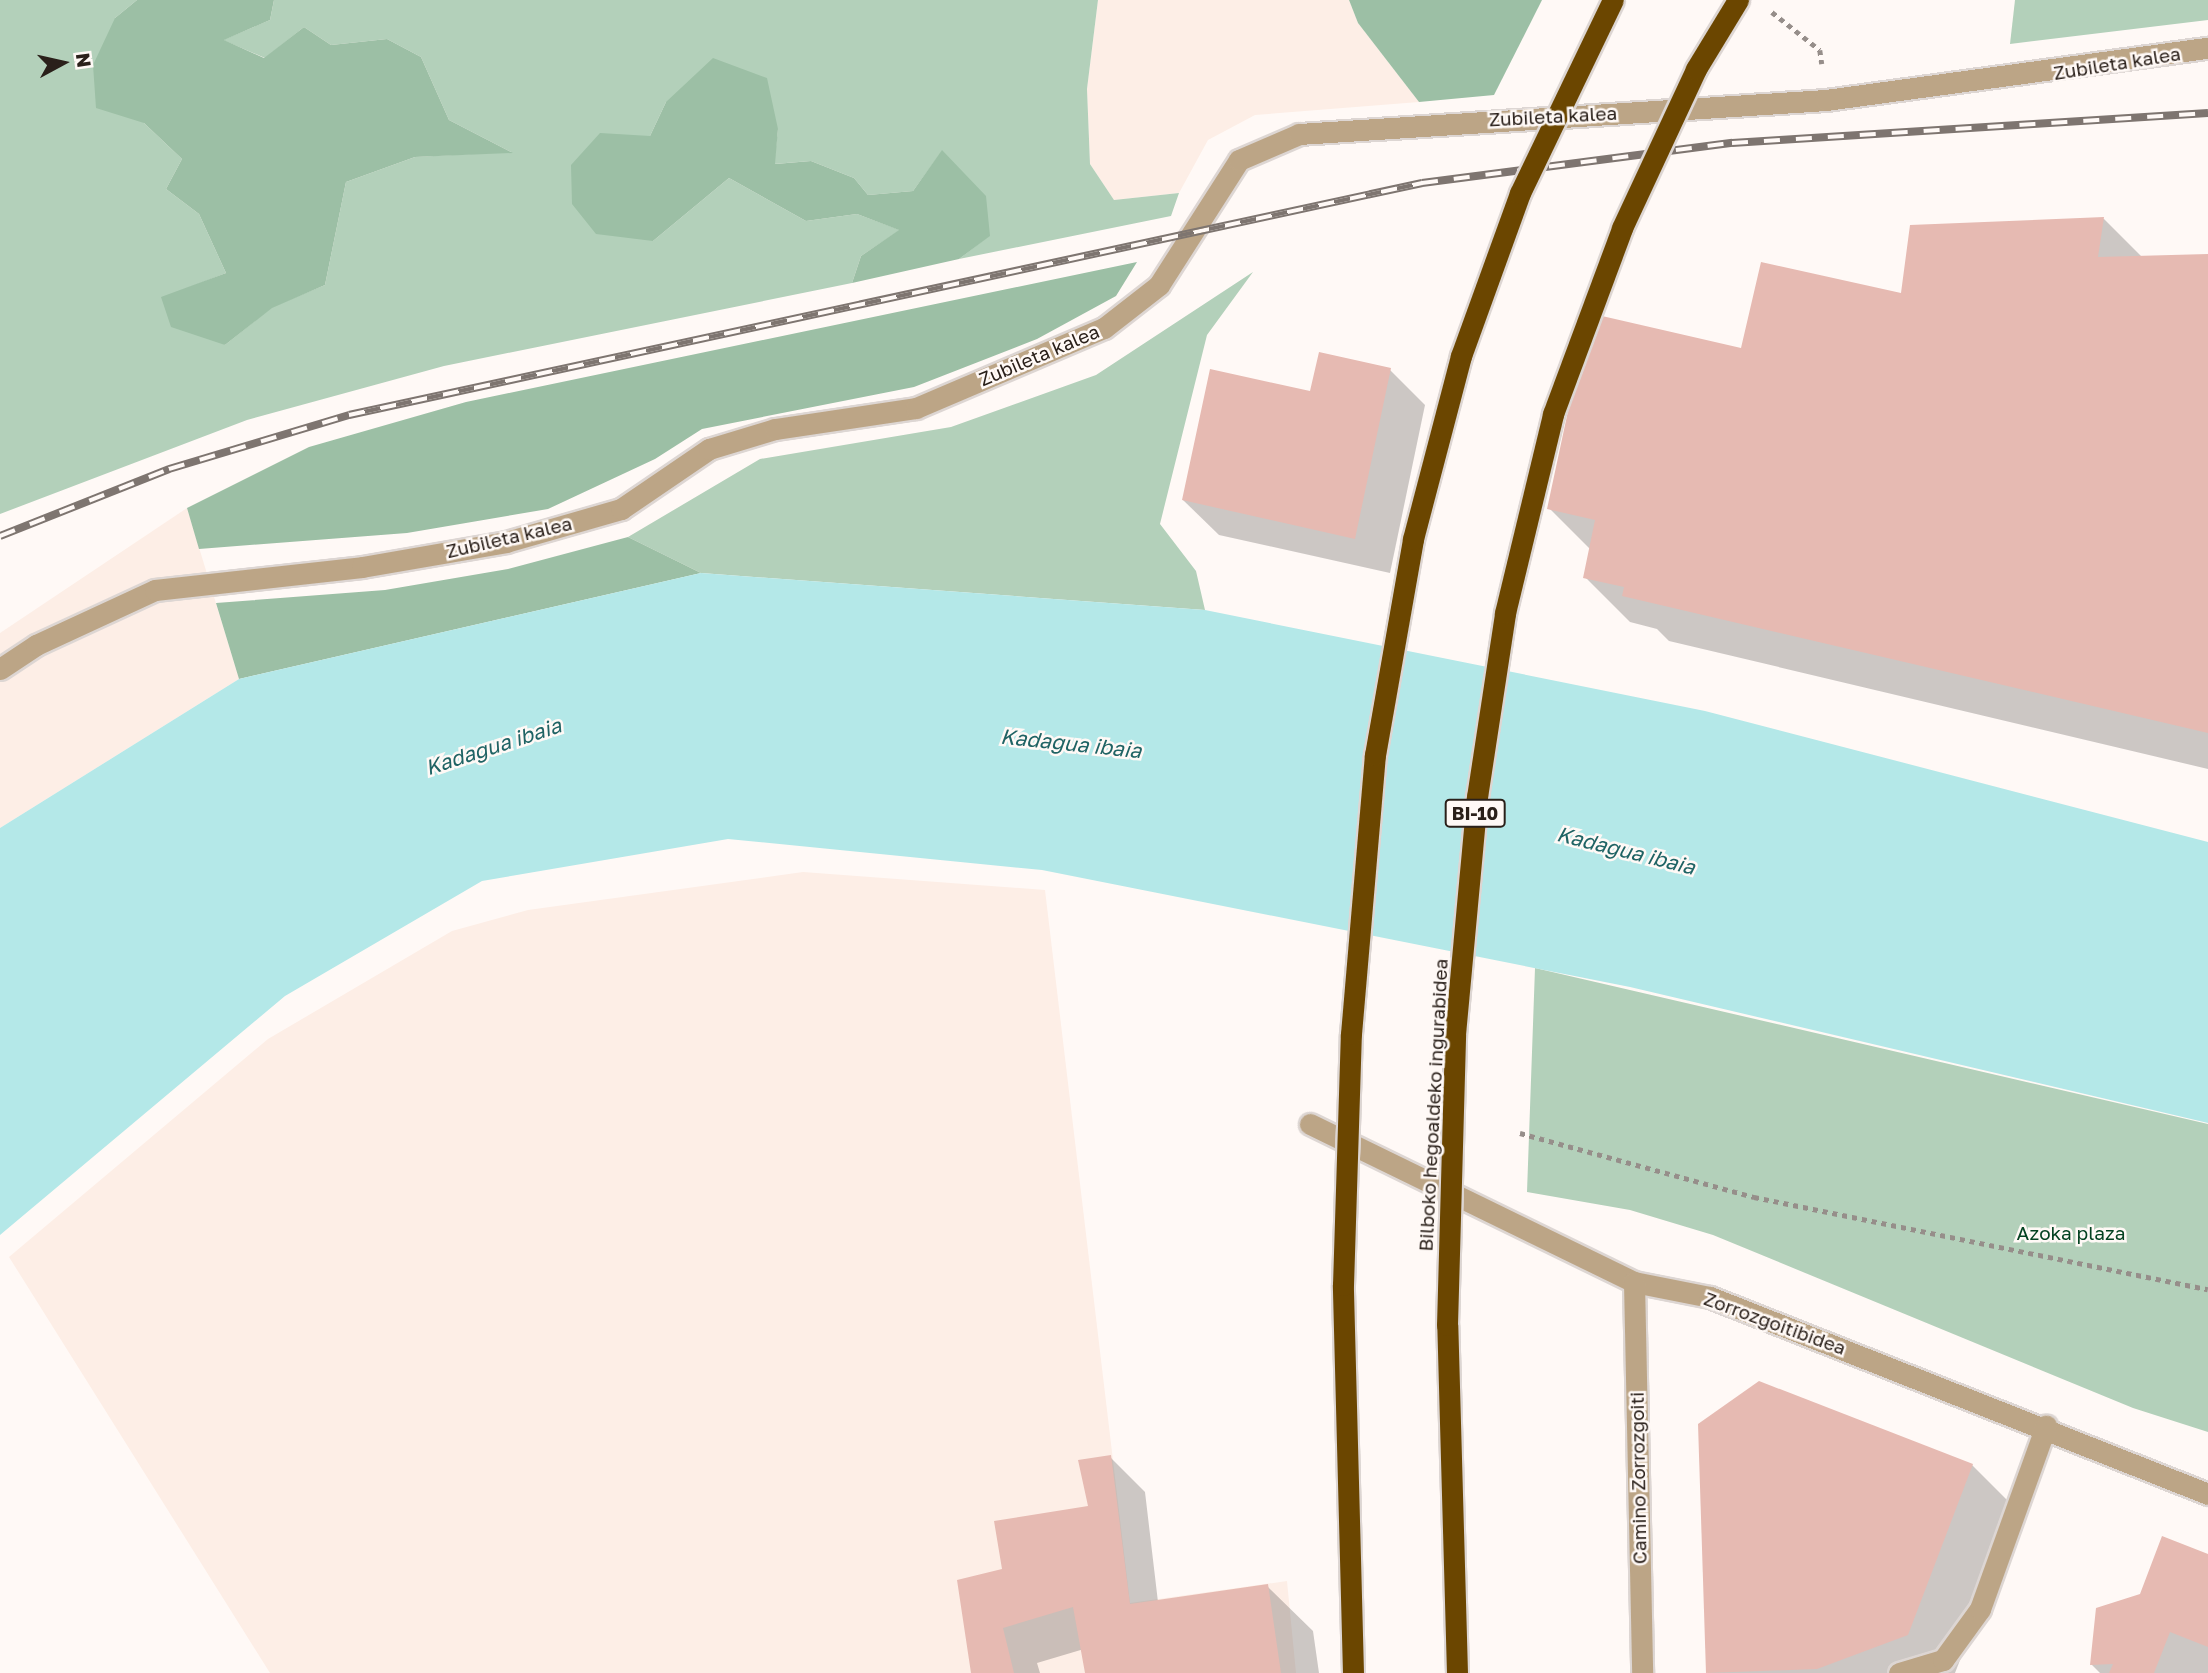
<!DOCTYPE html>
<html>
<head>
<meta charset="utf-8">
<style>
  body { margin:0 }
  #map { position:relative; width:2208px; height:1673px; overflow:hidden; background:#fff9f6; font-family:"Golos Text",sans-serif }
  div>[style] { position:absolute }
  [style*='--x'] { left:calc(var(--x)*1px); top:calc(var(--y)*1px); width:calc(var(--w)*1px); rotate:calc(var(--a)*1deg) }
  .built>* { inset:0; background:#fdeee6 }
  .green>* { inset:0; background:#b3d0ba }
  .forest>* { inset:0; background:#9cbfa5 }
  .water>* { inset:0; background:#b4e8e8 }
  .shadow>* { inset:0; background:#0003 }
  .building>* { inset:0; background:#e6bab2 }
  .path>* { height:4.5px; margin-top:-2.25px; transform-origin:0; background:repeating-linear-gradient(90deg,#968e8a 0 5px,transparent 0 10px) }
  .roads { filter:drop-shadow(2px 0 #ddd6d3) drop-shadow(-2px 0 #ddd6d3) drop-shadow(0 2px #ddd6d3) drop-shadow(0 -2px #ddd6d3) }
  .minor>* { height:21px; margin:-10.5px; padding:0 10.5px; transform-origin:10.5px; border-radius:10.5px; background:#bca586 }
  .rail>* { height:8px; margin-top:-4px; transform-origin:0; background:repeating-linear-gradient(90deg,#fff9f6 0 16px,#7e7570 0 32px); box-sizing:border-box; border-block:2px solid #7e7570 }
  .bridges { filter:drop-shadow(2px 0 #ddd6d3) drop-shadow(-2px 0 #ddd6d3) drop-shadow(0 2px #ddd6d3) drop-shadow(0 -2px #ddd6d3) }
  .highway-bridge>* { height:21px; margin:-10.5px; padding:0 10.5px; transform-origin:10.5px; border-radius:10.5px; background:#6b4600 }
  span { translate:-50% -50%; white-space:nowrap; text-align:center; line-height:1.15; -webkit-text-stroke:5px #fff9f6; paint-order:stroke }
  .shield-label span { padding:2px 5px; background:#fff9f6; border:2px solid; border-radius:5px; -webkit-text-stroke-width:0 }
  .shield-label { font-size:18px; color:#2a201a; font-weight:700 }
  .street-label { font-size:19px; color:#2a201a }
  .park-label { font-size:19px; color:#044221 }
  .water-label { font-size:21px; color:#1f6364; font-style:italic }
  .north { position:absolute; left:28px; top:28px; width:70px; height:70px; -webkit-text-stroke:5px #fff9f6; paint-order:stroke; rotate:82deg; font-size:19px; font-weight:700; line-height:28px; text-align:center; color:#2a201a }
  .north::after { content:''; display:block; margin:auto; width:24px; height:32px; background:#2a201a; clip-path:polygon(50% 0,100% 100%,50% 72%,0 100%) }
</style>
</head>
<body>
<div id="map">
  <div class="built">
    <div style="clip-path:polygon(1098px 0,1349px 0,1358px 23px,1419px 102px,1255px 115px,1208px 140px,1179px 193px,1114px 200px,1090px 164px,1087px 89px)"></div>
    <div style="clip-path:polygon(187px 508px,239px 679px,0 828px,0 633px)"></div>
    <div style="clip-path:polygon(803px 872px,1045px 890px,1130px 1603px,1287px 1581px,1296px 1673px,270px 1673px,9px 1257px,268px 1039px,452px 931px,528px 910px)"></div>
  </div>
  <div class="green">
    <div style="clip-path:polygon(0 0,137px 0,115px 18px,144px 123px,182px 159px,166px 189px,199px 214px,226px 273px,162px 298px,225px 345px,272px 307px,325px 285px,346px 182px,415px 157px,511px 152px,449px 120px,421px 57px,387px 39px,331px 45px,304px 27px,265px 58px,223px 40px,270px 20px,274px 0,1098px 0,1087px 89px,1090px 164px,1114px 200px,1179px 193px,1171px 216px,959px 259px,989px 236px,942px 151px,913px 191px,868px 195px,854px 178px,811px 161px,774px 164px,778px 129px,666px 102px,650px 136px,653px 241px,729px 178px,806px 221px,857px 214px,900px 230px,861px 256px,852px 283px,444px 366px,247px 420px,0 514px)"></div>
    <div style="clip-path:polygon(2015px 0,2208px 0,2208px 20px,2010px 44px)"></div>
    <div style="clip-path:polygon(1253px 272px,1207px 335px,1160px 524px,1196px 571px,1205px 610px,701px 573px,628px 537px,760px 459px,951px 427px,1096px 375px)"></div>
    <div style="clip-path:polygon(1535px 968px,2208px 1124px,2208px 1432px,2133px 1408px,1713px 1235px,1630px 1210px,1527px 1192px)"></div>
  </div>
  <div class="forest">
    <div style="clip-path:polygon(137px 0,274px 0,270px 20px,224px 40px,264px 58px,304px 27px,331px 45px,387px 39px,421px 57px,449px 120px,513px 153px,415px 157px,346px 182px,325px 285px,272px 308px,225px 345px,171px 327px,161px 297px,226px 273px,199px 214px,166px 189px,182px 159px,144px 123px,96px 108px,93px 65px,115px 18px)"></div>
    <div style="clip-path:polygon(1349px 0,1542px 0,1494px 95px,1419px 102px,1358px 23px)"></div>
    <div style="clip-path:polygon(713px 58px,767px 78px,778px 129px,775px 164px,811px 161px,854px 178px,868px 195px,913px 191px,942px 150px,986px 196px,990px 236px,959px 259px,852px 283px,861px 256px,899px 230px,857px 214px,806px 221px,729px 178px,653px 241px,596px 234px,572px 204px,571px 165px,600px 133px,650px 136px,666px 102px)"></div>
    <div style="clip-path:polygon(1137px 262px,1116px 296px,1037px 339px,914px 387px,702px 429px,655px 459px,548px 509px,407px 533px,199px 549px,187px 508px,309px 447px,466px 402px)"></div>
    <div style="clip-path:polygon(628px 537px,701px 573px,239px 679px,216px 603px,385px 590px,508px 569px)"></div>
  </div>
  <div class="water">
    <div style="clip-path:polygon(701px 573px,1205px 610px,1705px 711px,2208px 842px,2208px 1123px,1630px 987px,1042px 870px,728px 839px,482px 881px,285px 996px,0 1235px,0 828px,239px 679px)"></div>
  </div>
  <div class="shadow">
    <div style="clip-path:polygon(2104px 219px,2143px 258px,2208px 256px,2208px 769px,1669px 641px,1657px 629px,1630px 622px,1585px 577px,1591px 550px,1549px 508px,1743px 350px,1902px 295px,1912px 227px)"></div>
    <div style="clip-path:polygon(1390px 370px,1425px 405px,1390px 573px,1219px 535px,1183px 500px)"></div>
    <div style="clip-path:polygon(1699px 1425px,1972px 1465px,2018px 1511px,1955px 1673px,1708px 1673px)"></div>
    <div style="clip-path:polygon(1110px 1457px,1145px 1492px,1158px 1602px,1267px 1586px,1313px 1631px,1319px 1673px,1089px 1673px,1084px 1649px,1037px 1663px,1040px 1673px,972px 1673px,1004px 1570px,1090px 1507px)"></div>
    <div style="clip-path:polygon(2208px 1556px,2208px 1673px,2100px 1673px,2091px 1664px,2141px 1596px)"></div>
  </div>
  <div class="building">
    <div style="clip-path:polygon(2104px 217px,2098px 257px,2208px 254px,2208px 733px,1622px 596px,1624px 587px,1583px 578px,1595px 520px,1547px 509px,1589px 313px,1741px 348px,1761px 262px,1901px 293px,1910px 225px)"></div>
    <div style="clip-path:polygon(1319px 352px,1391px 368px,1355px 539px,1182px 500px,1210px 369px,1310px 391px)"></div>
    <div style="clip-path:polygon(1759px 1381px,1973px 1464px,1908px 1635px,1817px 1669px,1706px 1673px,1698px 1424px)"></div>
    <div style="clip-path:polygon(1111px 1455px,1130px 1604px,1268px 1584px,1281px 1673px,1085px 1673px,1073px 1607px,1003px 1628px,1014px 1673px,971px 1673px,957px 1580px,1002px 1569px,994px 1521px,1088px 1506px,1078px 1460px)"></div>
    <div style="clip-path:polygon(2162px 1536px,2208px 1554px,2208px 1647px,2170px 1632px,2154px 1673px,2109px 1673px,2113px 1664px,2090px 1665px,2096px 1608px,2140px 1594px)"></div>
  </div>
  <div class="path">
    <div style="--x:1772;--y:12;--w:61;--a:38.4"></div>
    <div style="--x:1820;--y:50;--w:14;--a:82"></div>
    <div style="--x:1520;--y:1133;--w:243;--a:15.3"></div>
    <div style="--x:1754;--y:1197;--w:463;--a:11.5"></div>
  </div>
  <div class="roads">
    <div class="minor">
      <div style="--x:0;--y:669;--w:43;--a:-33.7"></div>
      <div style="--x:36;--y:645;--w:131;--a:-24.8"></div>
      <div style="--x:155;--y:590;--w:208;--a:-6.3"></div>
      <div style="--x:362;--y:567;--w:146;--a:-9.8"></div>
      <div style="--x:506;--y:542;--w:120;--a:-16"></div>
      <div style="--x:621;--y:509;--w:107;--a:-34.3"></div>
      <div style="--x:709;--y:449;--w:69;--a:-16.9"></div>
      <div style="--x:775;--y:429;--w:143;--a:-8.5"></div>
      <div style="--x:916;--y:408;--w:204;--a:-23.1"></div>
      <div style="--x:1104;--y:328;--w:70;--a:-38"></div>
      <div style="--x:1159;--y:285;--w:148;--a:-57.4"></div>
      <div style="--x:1239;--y:160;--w:65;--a:-23.4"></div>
      <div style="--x:1299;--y:134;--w:528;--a:-3.69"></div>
      <div style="--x:1826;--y:100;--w:386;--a:-7.8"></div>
      <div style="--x:1310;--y:1124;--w:360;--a:26"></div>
      <div style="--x:1634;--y:1282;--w:77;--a:11.2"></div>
      <div style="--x:1710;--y:1297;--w:536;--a:21.58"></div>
      <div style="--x:1634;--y:1282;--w:391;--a:88.8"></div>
      <div style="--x:1899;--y:1673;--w:46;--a:-16.5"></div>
      <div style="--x:1943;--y:1660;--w:63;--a:-54"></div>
      <div style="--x:1980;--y:1609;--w:195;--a:-70.2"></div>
    </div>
  </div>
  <div class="rail">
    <div style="--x:0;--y:536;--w:182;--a:-21.6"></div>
    <div style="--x:169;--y:469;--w:188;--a:-16.7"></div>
    <div style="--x:349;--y:415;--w:1098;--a:-12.2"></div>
    <div style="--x:1422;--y:183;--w:313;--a:-7.4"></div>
    <div style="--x:1732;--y:143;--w:477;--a:-3.6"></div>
  </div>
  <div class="bridges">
    <div class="highway-bridge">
      <div style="--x:1353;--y:1673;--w:388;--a:-91.5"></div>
      <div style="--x:1343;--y:1285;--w:251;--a:-88.2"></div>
      <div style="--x:1351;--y:1034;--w:280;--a:-85.1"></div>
      <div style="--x:1375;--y:755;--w:219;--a:-80"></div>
      <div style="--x:1413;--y:539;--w:189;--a:-75.3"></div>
      <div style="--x:1461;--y:356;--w:173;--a:-70.1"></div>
      <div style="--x:1520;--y:193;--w:214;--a:-64.3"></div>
      <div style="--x:1457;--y:1673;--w:348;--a:-91.6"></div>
      <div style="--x:1447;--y:1325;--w:291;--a:-88.4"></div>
      <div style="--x:1455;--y:1034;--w:238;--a:-84.7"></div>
      <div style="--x:1477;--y:797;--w:186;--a:-81.3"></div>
      <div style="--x:1505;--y:613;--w:205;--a:-76.4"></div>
      <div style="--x:1553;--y:414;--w:198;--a:-69.6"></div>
      <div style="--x:1622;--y:228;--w:175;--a:-65"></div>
      <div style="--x:1696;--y:69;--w:81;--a:-58.7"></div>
    </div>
  </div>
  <div class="shield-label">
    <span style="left:1475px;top:813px">BI-10</span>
  </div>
  <div class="street-label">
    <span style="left:2117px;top:63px;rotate:-9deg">Zubileta kalea</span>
    <span style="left:1553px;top:116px;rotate:-3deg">Zubileta kalea</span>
    <span style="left:1039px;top:355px;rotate:-23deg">Zubileta kalea</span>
    <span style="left:509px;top:537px;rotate:-13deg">Zubileta kalea</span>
    <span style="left:1433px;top:1105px;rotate:-87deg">Bilboko hegoaldeko ingurabidea</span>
    <span style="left:1775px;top:1323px;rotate:20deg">Zorrozgoitibidea</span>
    <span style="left:1638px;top:1478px;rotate:-91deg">Camino Zorrozgoiti</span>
  </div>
  <div class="park-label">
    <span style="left:2071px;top:1233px">Azoka plaza</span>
  </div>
  <div class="water-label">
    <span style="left:1071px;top:743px;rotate:6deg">Kadagua ibaia</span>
    <span style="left:493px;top:746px;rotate:-18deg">Kadagua ibaia</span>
    <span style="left:1626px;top:850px;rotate:14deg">Kadagua ibaia</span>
  </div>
  <div class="north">N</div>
</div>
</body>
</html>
